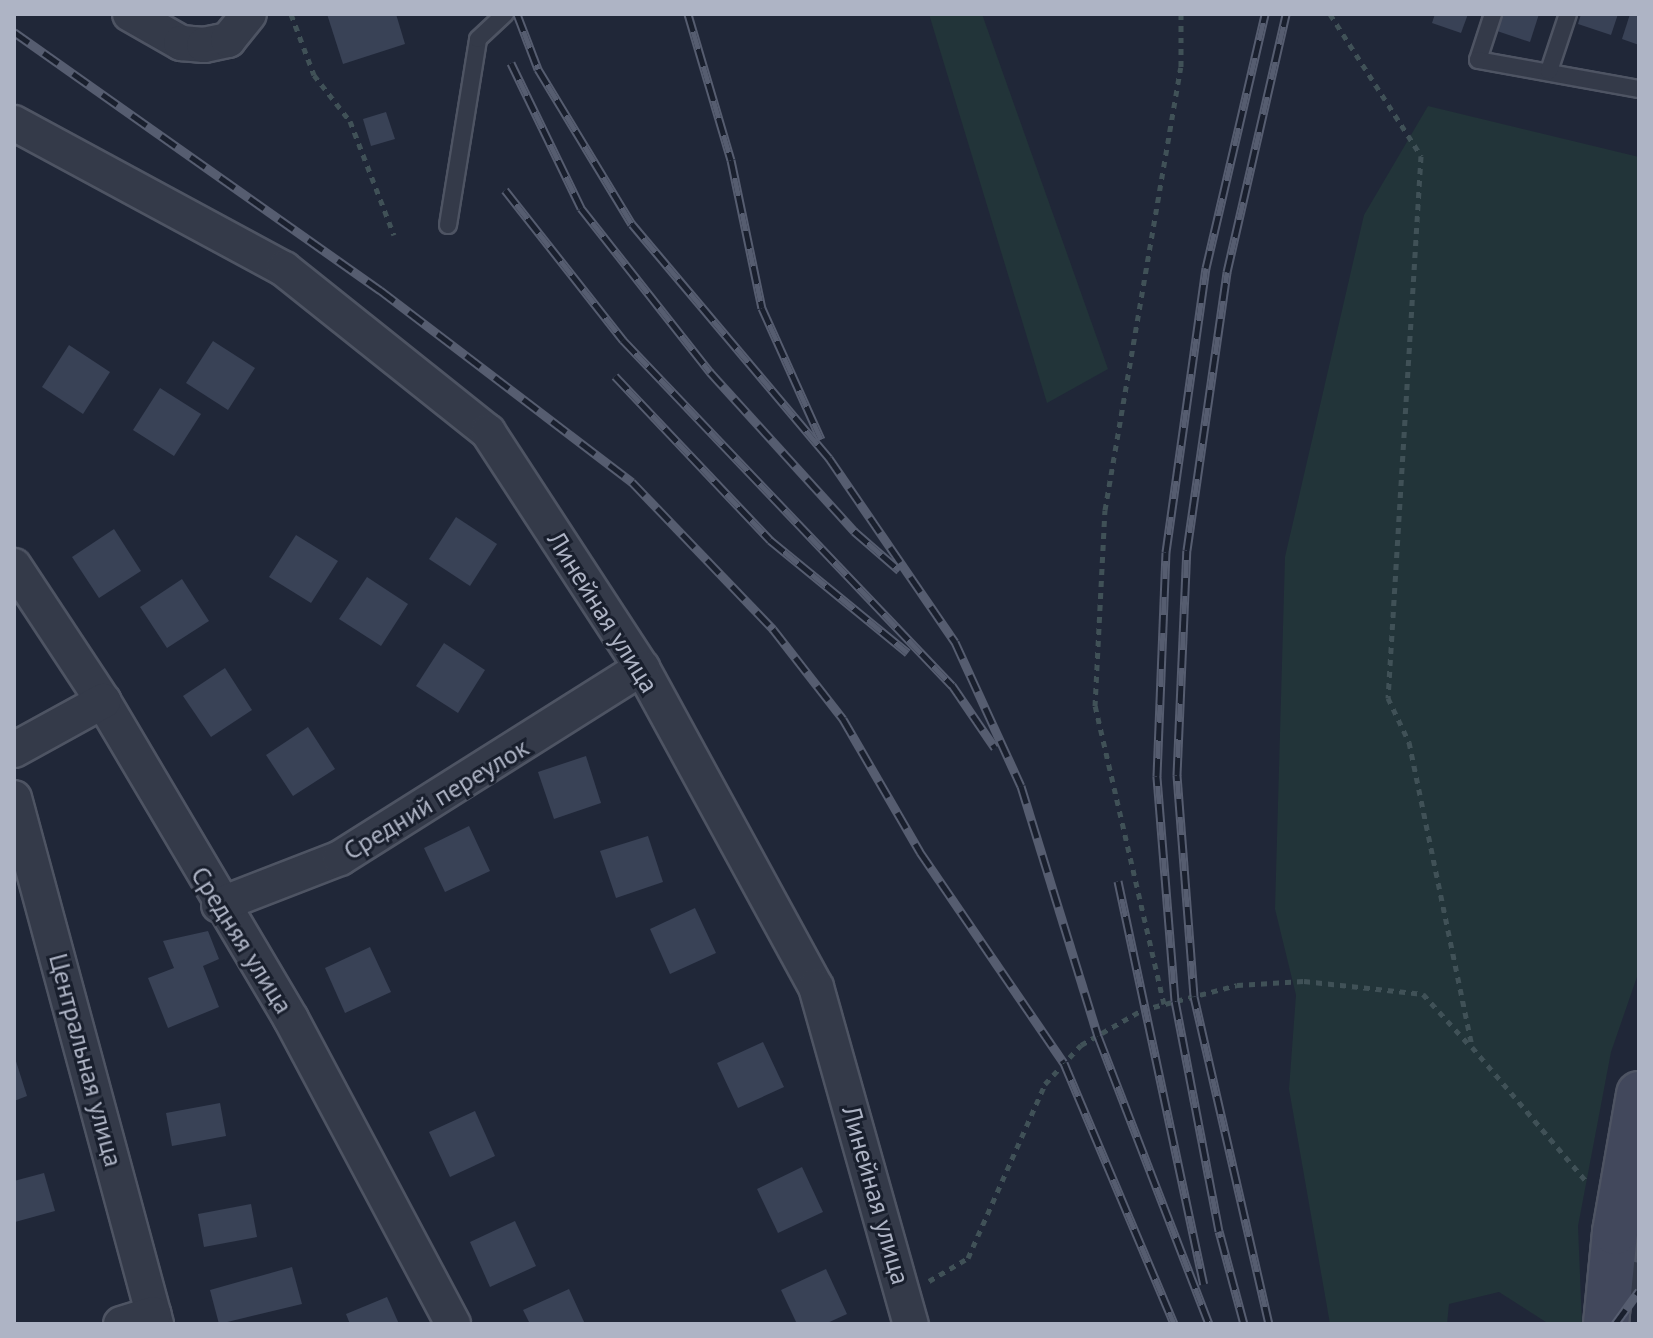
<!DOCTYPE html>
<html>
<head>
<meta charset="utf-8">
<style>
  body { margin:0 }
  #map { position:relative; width:1653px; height:1338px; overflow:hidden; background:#202738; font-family:"PT Sans",sans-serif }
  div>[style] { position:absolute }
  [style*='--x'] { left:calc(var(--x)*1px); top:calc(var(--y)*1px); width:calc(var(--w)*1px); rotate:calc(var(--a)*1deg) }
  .green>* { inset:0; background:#223439 }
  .building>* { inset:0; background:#394256 }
  .path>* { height:5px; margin-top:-2.5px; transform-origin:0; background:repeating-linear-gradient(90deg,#405157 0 6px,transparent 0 12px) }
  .roads { filter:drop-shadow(2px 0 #4e5463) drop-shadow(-2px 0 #4e5463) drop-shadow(0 2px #4e5463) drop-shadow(0 -2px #4e5463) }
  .lane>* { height:16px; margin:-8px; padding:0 8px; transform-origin:8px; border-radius:8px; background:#343a49 }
  .street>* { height:34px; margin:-17px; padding:0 17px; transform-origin:17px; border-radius:17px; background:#343a49 }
  .secondary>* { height:44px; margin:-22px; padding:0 22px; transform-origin:22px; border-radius:22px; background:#42485c }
  .rail>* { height:9px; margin-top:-4.5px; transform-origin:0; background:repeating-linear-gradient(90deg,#191f2d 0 18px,#565d70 0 36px); box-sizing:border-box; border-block:2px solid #565d70 }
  span { translate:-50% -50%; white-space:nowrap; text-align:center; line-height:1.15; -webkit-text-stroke:6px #191f2d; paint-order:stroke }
  .street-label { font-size:26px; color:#aeb4c5 }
  .frame { position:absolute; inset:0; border:16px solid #aeb4c5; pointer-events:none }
</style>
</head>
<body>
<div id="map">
  <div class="green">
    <div style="clip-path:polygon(929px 14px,982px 14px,1108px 369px,1047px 403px)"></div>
    <div style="clip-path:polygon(1428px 106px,1639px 157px,1639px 971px,1611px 1052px,1578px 1226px,1582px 1324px,1549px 1324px,1499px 1292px,1449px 1304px,1447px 1324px,1330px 1324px,1289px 1089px,1296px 995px,1275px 909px,1285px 557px,1364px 215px)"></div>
  </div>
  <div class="building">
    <div style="clip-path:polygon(327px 14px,396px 14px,405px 44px,343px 64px)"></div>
    <div style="clip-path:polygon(1435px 14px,1468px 14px,1461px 33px,1432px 23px)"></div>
    <div style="clip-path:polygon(1503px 14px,1539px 14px,1530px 42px,1497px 31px)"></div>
    <div style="clip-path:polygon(1581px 14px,1618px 14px,1611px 35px,1578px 24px)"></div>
    <div style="clip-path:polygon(1630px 14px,1639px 14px,1639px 45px,1622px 39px)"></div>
    <div style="clip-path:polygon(386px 112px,395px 139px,371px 146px,363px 119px)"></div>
    <div style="clip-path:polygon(213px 341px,255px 368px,228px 410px,186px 383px)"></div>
    <div style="clip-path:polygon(69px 345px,110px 372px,83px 414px,42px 387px)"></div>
    <div style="clip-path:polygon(160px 388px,201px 414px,174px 456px,133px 430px)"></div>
    <div style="clip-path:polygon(456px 517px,497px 544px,470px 586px,429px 559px)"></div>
    <div style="clip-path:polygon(114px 529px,141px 571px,99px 598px,72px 557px)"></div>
    <div style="clip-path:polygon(296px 535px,338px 561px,311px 603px,269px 577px)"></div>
    <div style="clip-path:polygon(367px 577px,408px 604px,381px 646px,339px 619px)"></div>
    <div style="clip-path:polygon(182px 579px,209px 621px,167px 648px,140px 607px)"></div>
    <div style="clip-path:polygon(444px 643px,485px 670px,458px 713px,416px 686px)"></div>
    <div style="clip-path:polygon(225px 668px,252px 710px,211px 737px,183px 696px)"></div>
    <div style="clip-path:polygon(308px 727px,335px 769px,293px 796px,266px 755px)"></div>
    <div style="clip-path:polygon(586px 756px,601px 803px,554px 819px,538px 772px)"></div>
    <div style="clip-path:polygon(469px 826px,490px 871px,445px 892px,424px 848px)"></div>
    <div style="clip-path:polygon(648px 836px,663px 882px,616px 898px,600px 851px)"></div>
    <div style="clip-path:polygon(695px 908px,716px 953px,670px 974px,650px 929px)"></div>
    <div style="clip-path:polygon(208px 931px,219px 959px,203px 966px,219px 1007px,168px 1028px,148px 978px,174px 968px,163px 941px)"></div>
    <div style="clip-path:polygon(370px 947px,391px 992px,345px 1013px,325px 968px)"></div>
    <div style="clip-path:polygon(763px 1042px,784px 1087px,738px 1108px,717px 1063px)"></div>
    <div style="clip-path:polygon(14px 1055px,27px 1096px,14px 1101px)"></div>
    <div style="clip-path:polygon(220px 1103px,226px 1136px,172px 1146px,166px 1113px)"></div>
    <div style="clip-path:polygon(475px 1111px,495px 1156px,450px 1177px,429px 1132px)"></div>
    <div style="clip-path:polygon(802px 1167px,823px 1212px,778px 1233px,757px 1189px)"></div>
    <div style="clip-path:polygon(44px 1173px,55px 1211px,15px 1222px,14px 1181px)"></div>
    <div style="clip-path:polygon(251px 1204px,257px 1237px,204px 1247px,198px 1214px)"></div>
    <div style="clip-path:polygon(515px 1221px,536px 1266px,490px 1287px,470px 1242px)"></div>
    <div style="clip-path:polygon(292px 1267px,302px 1304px,219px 1324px,210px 1290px)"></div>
    <div style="clip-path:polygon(826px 1269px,847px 1314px,825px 1324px,797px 1324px,781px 1290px)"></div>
    <div style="clip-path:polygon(569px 1289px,585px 1324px,530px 1324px,523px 1310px)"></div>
    <div style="clip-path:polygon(387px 1297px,399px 1324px,350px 1324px,346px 1314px)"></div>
  </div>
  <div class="path">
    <div style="--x:291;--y:14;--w:65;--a:69.3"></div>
    <div style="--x:314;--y:75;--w:58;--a:52"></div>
    <div style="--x:350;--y:121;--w:122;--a:68.9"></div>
    <div style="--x:1330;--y:14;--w:169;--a:57.3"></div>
    <div style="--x:1421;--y:156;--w:543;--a:93.48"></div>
    <div style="--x:1388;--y:698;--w:49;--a:64.5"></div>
    <div style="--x:1409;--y:742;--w:311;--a:78.3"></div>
    <div style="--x:1472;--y:1047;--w:177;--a:49.6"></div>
    <div style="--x:1164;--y:1004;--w:306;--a:-103"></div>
    <div style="--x:1095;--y:706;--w:196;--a:-87.1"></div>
    <div style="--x:1105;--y:510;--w:449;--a:-80.3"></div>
    <div style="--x:1181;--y:67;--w:53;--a:-90"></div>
    <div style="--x:929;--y:1281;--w:45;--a:-30.5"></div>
    <div style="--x:968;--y:1258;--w:190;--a:-66.1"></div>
    <div style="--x:1045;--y:1084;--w:53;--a:-47.3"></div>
    <div style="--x:1081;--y:1045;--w:70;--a:-29.8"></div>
    <div style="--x:1142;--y:1010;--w:98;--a:-14.7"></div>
    <div style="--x:1237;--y:985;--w:67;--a:-3.4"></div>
    <div style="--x:1304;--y:981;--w:120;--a:6.2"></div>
    <div style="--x:1423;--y:994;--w:72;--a:47.8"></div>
  </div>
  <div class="roads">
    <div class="lane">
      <div style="--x:1493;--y:14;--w:48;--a:108.1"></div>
      <div style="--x:1478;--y:60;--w:164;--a:10.2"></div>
      <div style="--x:1549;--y:71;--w:60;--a:-71.6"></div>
      <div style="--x:448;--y:225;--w:188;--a:-80.8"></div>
      <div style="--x:478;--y:39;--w:37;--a:-43"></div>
    </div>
    <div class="street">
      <div style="--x:130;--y:14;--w:59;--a:29.6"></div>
      <div style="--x:181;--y:43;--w:23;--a:5"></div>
      <div style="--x:204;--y:45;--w:25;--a:-12"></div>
      <div style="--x:228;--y:40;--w:33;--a:-51"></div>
      <div style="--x:14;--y:123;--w:307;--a:28.4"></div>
      <div style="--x:284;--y:269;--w:261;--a:38.6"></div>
      <div style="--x:488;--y:432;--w:282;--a:56.9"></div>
      <div style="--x:642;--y:668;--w:363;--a:61.4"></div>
      <div style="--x:816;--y:987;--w:350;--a:74.3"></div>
      <div style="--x:14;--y:566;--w:162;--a:56.6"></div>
      <div style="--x:103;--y:701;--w:369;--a:59.4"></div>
      <div style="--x:291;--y:1019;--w:345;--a:62"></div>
      <div style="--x:14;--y:750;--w:102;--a:-28.8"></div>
      <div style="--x:14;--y:798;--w:545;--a:74.89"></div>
      <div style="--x:219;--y:905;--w:130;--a:-21.2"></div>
      <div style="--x:340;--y:858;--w:357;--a:-32.2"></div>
      <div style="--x:1610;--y:1273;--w:30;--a:15"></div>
      <div style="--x:121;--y:1324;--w:34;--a:-17"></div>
    </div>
    <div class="secondary">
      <div style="--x:1606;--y:1324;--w:92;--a:-84.4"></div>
      <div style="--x:1615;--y:1232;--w:140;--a:-80.1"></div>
    </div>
  </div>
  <div class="rail">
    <div style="--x:517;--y:14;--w:59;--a:69.1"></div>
    <div style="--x:538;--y:69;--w:181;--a:58.8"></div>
    <div style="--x:632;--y:224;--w:306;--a:49.9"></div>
    <div style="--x:829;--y:458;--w:223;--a:55.6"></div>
    <div style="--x:955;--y:642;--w:158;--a:65.4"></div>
    <div style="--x:1021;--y:786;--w:262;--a:72.9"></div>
    <div style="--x:1098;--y:1036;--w:309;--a:68.9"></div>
    <div style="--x:688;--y:14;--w:152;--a:73.6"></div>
    <div style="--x:731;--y:160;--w:151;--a:78.2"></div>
    <div style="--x:762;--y:308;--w:144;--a:65.8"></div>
    <div style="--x:14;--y:32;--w:448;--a:35.2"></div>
    <div style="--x:380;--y:290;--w:317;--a:37.3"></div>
    <div style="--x:632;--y:482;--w:204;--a:46.2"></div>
    <div style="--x:773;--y:629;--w:114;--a:52.1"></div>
    <div style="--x:843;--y:719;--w:154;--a:59.9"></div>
    <div style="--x:920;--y:852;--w:255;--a:55.7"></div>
    <div style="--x:1064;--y:1063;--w:283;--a:67.1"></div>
    <div style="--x:511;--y:63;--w:161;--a:64.2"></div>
    <div style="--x:581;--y:208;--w:209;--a:51.8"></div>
    <div style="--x:710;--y:372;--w:215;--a:47.8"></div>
    <div style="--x:854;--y:531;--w:60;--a:40.9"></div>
    <div style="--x:505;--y:190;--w:191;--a:51.8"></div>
    <div style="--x:623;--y:340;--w:477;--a:46.4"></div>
    <div style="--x:952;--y:685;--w:76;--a:55.7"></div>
    <div style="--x:615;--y:376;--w:226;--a:46.6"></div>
    <div style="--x:770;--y:540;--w:178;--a:39.3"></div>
    <div style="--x:1118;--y:881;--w:412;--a:78"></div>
    <div style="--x:1244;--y:1324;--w:96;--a:-105"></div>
    <div style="--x:1219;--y:1231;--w:234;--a:-100.8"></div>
    <div style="--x:1175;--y:1001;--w:226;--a:-94.6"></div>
    <div style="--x:1157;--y:776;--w:224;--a:-87.7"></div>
    <div style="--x:1166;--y:552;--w:287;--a:-82"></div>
    <div style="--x:1206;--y:268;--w:261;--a:-76.9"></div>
    <div style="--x:1269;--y:1324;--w:336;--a:-102.9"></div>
    <div style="--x:1194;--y:996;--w:222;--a:-94.4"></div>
    <div style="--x:1177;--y:775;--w:225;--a:-87.5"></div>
    <div style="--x:1187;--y:550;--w:281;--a:-81.8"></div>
    <div style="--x:1227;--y:272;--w:265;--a:-77.1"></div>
    <div style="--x:1615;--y:1324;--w:41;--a:-54"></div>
  </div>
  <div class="street-label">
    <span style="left:603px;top:612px;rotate:58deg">Линейная улица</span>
    <span style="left:436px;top:799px;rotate:-31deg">Средний переулок</span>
    <span style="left:242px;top:940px;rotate:58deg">Средняя улица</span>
    <span style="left:86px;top:1060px;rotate:75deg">Центральная улица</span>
    <span style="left:876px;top:1195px;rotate:74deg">Линейная улица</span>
  </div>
  <div class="frame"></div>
</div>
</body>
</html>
